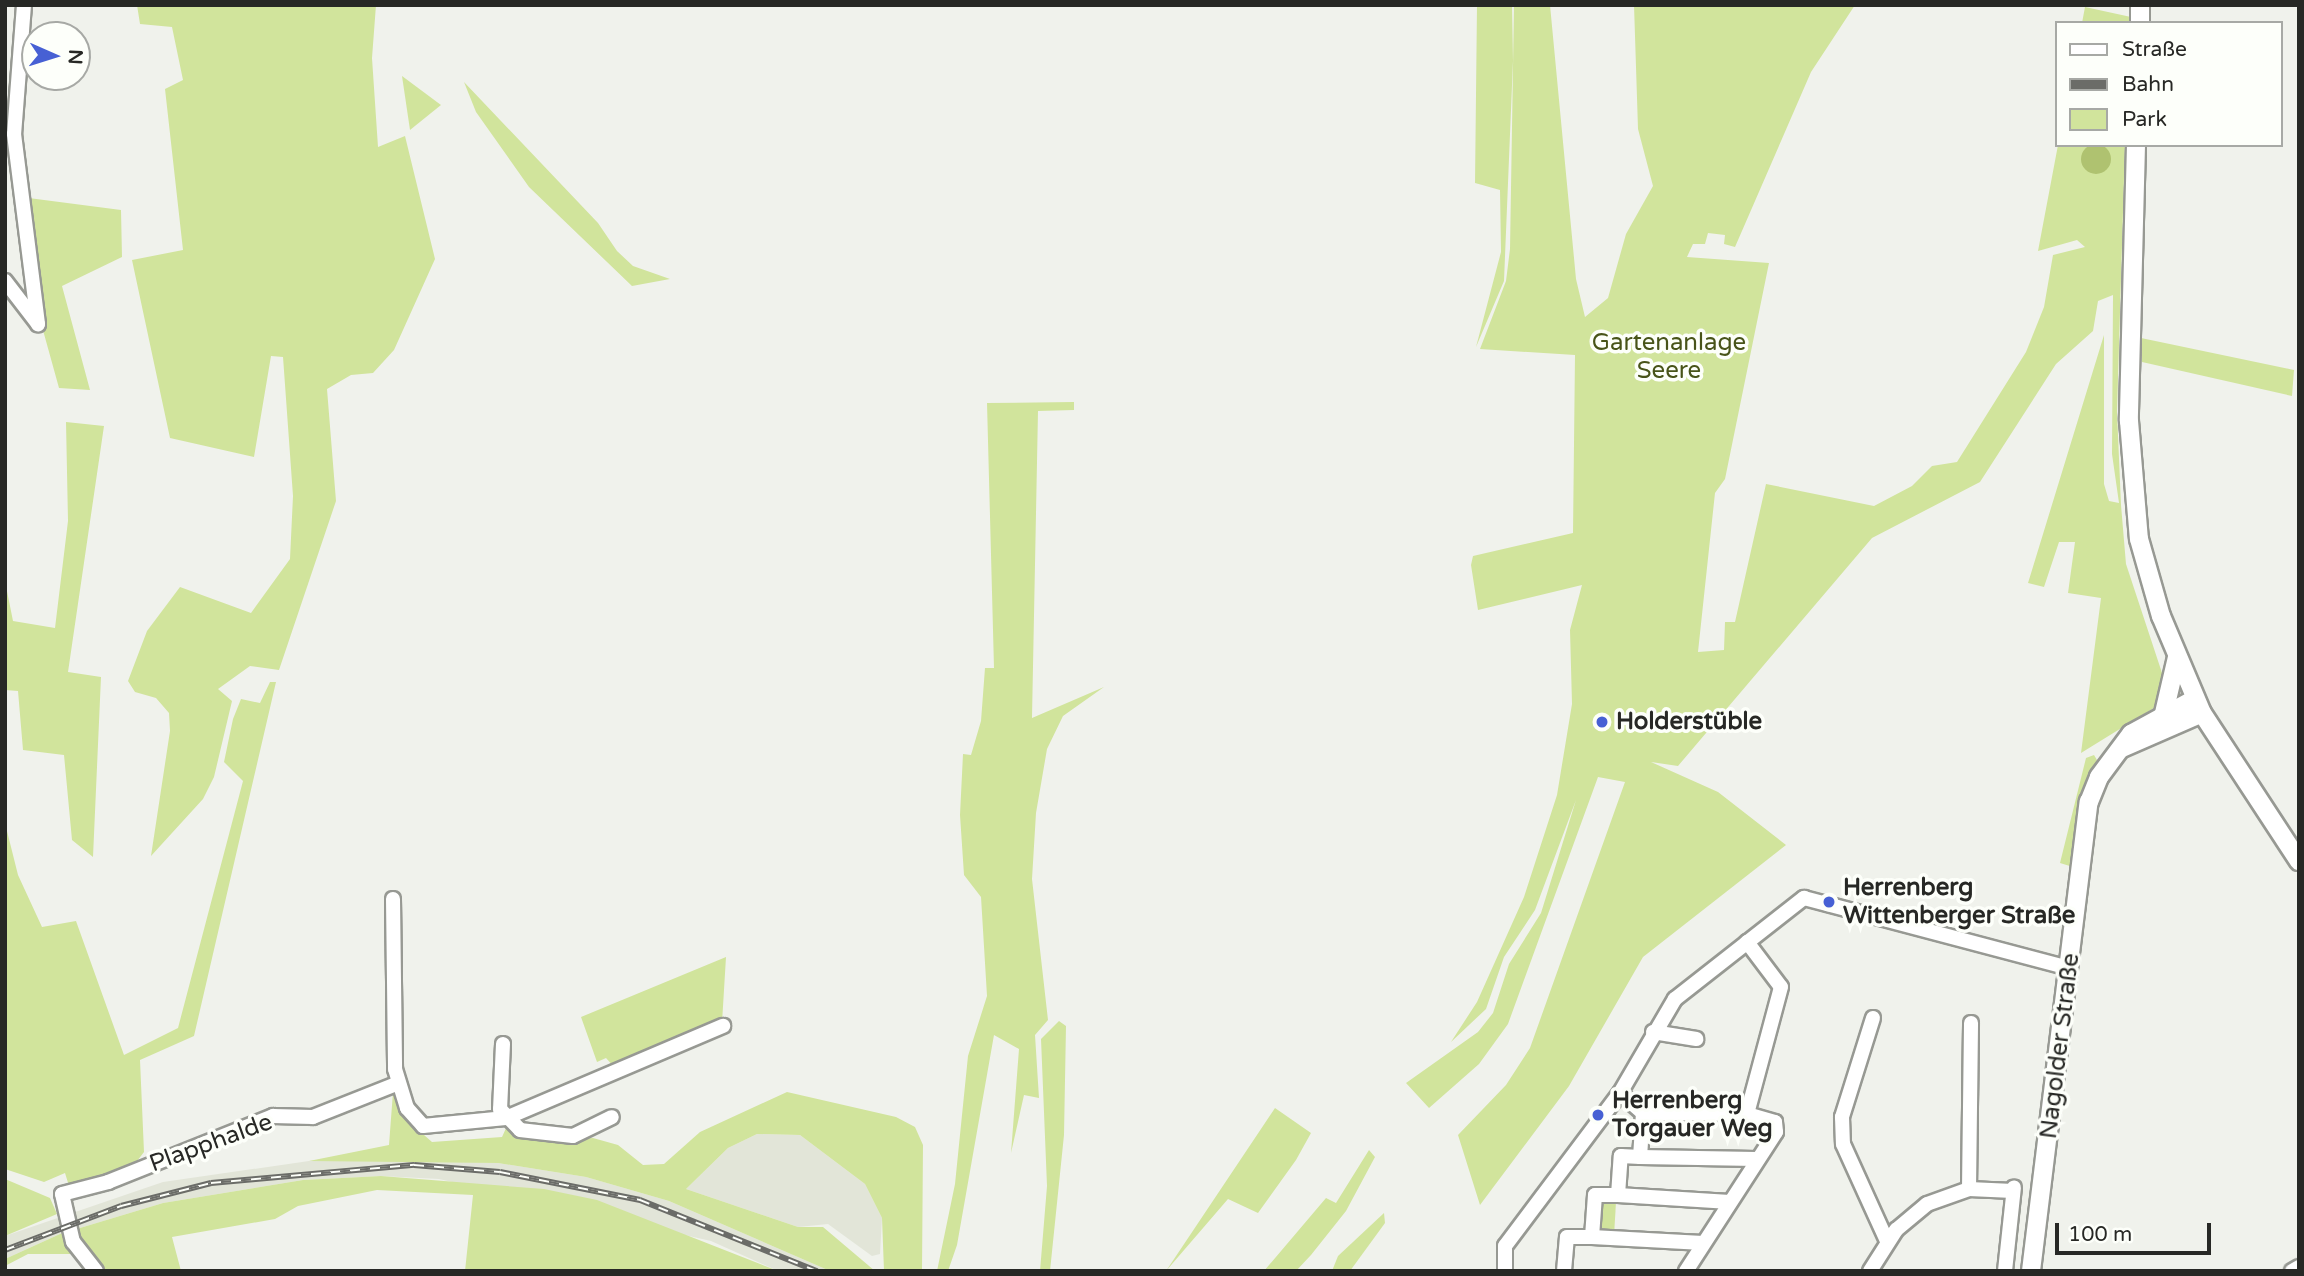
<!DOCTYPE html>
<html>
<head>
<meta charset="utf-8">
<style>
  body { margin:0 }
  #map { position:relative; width:2304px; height:1276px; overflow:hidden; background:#f0f2ec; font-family:"Varela Round",sans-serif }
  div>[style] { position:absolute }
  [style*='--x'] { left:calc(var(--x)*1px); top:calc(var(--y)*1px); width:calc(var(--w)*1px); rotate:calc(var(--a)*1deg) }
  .built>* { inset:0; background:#e2e5d8 }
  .green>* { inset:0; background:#d1e49c }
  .water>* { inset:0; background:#afc270 }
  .round { border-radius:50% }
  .roads { filter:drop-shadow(2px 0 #979993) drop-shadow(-2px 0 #979993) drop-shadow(0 2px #979993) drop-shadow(0 -2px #979993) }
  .minor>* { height:14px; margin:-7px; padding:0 7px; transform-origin:7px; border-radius:7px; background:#fff }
  .major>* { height:18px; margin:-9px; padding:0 9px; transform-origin:9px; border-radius:9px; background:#fff }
  .rail>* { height:6px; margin-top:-3px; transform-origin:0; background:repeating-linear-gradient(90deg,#fdfffa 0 10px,#6b6c68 0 20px); box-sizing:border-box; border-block:2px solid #6b6c68 }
  .dots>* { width:19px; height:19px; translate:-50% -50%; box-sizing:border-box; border:4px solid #fdfffa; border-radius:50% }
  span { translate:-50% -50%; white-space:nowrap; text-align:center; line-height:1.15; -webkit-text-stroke:7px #fdfffa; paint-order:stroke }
  .park-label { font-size:24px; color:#485419 }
  .poi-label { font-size:24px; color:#272825; font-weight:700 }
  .left { translate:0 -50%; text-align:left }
  .street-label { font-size:24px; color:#272825 }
  .frame { position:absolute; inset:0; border:7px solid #272825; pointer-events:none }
  .legend { position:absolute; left:2055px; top:21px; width:228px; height:126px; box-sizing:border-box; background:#fdfffa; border:2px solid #a7a9a5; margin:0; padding:9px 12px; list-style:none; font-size:21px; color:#272825 }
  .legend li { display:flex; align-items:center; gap:14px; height:35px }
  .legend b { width:35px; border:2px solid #a7a9a5 }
  .north { position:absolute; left:21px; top:21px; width:70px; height:70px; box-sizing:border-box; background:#fdfffa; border:2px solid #a7a9a5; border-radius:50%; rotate:93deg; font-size:19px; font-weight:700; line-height:28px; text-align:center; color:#272825 }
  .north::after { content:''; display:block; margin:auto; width:24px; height:32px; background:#4760d4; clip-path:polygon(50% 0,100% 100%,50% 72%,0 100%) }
  .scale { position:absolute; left:2055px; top:1223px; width:156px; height:32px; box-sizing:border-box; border:4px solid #272825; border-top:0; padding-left:9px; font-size:21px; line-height:24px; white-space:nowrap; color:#272825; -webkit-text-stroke:5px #fdfffa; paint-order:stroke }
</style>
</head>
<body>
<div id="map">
  <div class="built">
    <div style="clip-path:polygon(757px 1134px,800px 1135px,865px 1184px,882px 1218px,880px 1254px,872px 1256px,828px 1224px,798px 1227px,686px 1189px,728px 1148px)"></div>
    <div style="clip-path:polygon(402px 1158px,498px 1163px,586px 1177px,669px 1201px,830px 1271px,778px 1271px,711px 1241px,439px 1179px,381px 1176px,303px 1180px,163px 1203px,60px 1234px,5px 1259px,5px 1236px,163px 1182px,309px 1161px)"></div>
  </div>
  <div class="green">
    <div style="clip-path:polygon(137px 5px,376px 5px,372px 58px,378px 147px,405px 136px,435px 259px,394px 350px,373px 373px,351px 375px,327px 389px,336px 501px,279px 670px,250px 666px,218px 689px,232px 701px,214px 777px,203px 799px,151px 856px,170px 731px,169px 713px,156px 698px,135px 692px,128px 681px,147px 631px,180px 587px,251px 613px,290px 559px,293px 496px,283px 357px,271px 356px,254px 457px,170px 438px,132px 260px,183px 250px,165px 89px,183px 80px,172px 27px,140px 24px)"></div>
    <div style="clip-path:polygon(1477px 5px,1512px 5px,1513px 61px,1504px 281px,1476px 347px,1501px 252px,1500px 190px,1475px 183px)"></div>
    <div style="clip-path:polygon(1514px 5px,1550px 5px,1576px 279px,1585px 317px,1608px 298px,1626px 234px,1653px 186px,1638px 129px,1634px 5px,1855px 5px,1811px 72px,1735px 247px,1724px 244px,1725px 235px,1708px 233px,1705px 244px,1693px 244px,1687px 257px,1769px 263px,1725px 479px,1715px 493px,1698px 652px,1724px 650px,1725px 622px,1735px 622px,1766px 484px,1874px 506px,1912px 486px,1932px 466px,1957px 462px,2026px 352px,2044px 307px,2053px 255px,2085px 247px,2077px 240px,2038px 251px,2058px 145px,2125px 145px,2117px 412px,2121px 505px,2126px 564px,2166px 685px,2157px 706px,2081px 753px,2101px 598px,2068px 593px,2075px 542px,2059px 542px,2044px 587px,2028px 583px,2104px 335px,2104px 484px,2109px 501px,2119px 503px,2112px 454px,2113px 295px,2098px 301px,2093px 331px,2056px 364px,1980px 482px,1872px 538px,1678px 766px,1651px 762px,1718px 792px,1786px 845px,1643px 957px,1569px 1086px,1480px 1205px,1458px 1135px,1506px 1085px,1530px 1048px,1625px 782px,1598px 777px,1508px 1024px,1479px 1064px,1429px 1108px,1406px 1083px,1478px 1032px,1493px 1013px,1509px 964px,1541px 913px,1576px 800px,1535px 910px,1504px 957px,1486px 1009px,1451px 1042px,1477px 1002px,1524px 897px,1557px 795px,1572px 704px,1570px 630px,1582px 585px,1478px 610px,1471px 565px,1473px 556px,1573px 533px,1575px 355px,1480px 349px,1506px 281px,1510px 249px)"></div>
    <div style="clip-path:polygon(2085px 7px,2131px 17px,2130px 23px,2082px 23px)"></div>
    <div style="clip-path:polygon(402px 76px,441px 105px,410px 130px)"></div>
    <div style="clip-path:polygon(464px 82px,598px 223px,617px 251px,633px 266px,670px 279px,632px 286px,529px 187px,476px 112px)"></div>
    <div style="clip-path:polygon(21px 197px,121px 210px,122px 257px,62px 286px,90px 390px,59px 388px,41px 323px)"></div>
    <div style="clip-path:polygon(2141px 338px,2294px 370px,2292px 396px,2142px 362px)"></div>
    <div style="clip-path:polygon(1074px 402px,1074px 410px,1038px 411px,1032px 718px,1104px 687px,1063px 716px,1047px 749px,1036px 813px,1032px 879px,1048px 1020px,1035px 1035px,1039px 1098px,1024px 1095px,1011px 1153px,1019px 1049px,994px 1035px,957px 1245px,948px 1271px,937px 1271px,955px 1184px,968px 1056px,987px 996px,981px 897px,964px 875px,960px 815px,963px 754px,971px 755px,981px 721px,985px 668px,994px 668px,987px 403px)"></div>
    <div style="clip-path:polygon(66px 422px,104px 426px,68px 672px,101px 677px,93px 857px,72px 840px,64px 755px,23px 750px,18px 691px,5px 690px,5px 581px,13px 621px,55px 628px,68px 521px)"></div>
    <div style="clip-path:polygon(270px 682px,276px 682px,194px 1036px,140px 1060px,144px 1152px,134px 1165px,69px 1186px,65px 1173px,44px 1182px,5px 1169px,5px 823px,18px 875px,42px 927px,76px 921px,124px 1055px,178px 1028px,243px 781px,224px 762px,233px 719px,241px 699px,260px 703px)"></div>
    <div style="clip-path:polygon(2094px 755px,2097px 760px,2084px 789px,2073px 867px,2060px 863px,2086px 758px)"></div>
    <div style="clip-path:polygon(726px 957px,722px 1023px,615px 1068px,606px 1058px,597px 1062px,581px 1017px)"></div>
    <div style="clip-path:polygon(1059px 1021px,1066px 1026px,1064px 1135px,1050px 1271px,1040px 1271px,1047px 1186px,1041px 1039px)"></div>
    <div style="clip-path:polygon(393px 1092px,408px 1121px,432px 1142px,502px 1137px,507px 1126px,561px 1140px,593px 1138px,618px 1145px,643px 1165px,664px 1164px,700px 1132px,787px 1092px,896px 1117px,915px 1127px,923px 1145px,922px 1271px,884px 1271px,882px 1218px,865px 1184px,800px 1135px,757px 1134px,728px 1148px,686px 1189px,798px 1227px,823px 1227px,875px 1271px,830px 1271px,669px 1201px,586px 1177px,498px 1163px,309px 1161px,389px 1145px)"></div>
    <div style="clip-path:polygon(1275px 1108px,1311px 1133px,1296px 1160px,1258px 1213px,1228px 1199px,1166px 1271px)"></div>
    <div style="clip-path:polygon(1369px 1150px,1375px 1157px,1346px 1211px,1311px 1255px,1296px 1271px,1264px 1271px,1326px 1198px,1336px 1203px)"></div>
    <div style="clip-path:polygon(381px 1176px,544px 1189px,597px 1200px,778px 1271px,465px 1271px,473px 1195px,377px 1190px,298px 1206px,275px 1219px,172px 1237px,181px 1271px,104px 1271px,85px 1254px,28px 1254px,5px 1266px,5px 1259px,60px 1234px,163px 1203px,303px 1180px)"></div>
    <div style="clip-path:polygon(5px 1179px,50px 1198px,57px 1214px,5px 1236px)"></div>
    <div style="clip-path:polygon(1600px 1200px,1616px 1202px,1614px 1236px,1599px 1235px)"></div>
    <div style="clip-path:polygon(1384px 1213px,1385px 1223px,1350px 1271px,1332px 1271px,1338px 1256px)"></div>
  </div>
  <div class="water">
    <div class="round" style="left:2081px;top:144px;width:30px;height:30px"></div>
  </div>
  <div class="roads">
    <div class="minor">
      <div style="--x:24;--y:5;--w:129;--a:94.4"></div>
      <div style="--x:14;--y:134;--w:192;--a:82.8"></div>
      <div style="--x:5;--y:281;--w:54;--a:52.5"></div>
      <div style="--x:393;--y:899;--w:170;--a:89.3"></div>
      <div style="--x:395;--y:1069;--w:41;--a:72.9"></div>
      <div style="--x:407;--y:1108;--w:24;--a:48"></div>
      <div style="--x:423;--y:1126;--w:83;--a:-5.5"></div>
      <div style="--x:506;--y:1118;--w:236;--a:-23"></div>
      <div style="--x:1747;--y:942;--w:56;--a:52.9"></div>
      <div style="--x:1781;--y:987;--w:131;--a:105"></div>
      <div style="--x:1873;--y:1018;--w:104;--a:107.4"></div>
      <div style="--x:1842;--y:1117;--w:27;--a:88"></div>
      <div style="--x:1843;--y:1144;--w:107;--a:65.6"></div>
      <div style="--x:1653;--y:1032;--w:44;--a:9.2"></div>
      <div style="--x:503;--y:1044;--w:65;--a:92.6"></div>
      <div style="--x:500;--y:1109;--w:29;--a:46"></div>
      <div style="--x:520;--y:1130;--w:53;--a:6.5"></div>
      <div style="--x:573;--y:1136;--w:43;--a:-26"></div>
      <div style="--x:1620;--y:1093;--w:30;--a:41"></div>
      <div style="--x:1643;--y:1113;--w:104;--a:0.6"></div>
      <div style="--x:1747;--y:1114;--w:29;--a:16"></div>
      <div style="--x:1775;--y:1122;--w:10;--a:84"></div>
      <div style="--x:1776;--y:1132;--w:166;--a:122.9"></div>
      <div style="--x:1640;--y:1157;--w:116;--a:1"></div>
      <div style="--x:1969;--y:1189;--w:166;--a:-89.3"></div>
      <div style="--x:1618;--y:1195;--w:112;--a:3.6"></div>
      <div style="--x:1592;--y:1237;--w:111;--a:3.1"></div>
      <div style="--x:96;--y:1271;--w:37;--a:-128"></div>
      <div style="--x:73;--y:1242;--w:49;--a:-102.9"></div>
      <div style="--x:62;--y:1194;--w:48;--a:-14.6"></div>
      <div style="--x:108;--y:1182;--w:178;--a:-21.8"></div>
      <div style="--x:273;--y:1116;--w:40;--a:1.4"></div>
      <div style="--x:313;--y:1117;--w:92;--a:-21.6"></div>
      <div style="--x:1505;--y:1271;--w:25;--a:-90"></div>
      <div style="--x:1505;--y:1246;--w:191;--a:-53.1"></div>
      <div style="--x:1620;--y:1093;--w:109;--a:-59.7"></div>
      <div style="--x:1675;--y:999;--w:164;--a:-38.1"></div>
      <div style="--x:1804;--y:898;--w:274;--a:14.8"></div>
      <div style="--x:1564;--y:1271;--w:34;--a:-85"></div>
      <div style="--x:1567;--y:1237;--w:25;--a:0"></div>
      <div style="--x:1592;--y:1237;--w:42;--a:-85.9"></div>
      <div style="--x:1595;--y:1195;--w:23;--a:0"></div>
      <div style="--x:1618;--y:1195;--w:39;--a:-86"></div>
      <div style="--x:1621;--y:1156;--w:19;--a:3"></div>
      <div style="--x:1640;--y:1157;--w:44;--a:-86.1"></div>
      <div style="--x:1870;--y:1271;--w:49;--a:-57.6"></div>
      <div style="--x:1896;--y:1230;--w:40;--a:-40"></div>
      <div style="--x:1927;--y:1204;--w:45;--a:-19.7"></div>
      <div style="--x:1969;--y:1189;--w:44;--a:2.6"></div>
      <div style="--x:2005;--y:1271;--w:84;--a:-83.9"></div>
      <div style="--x:2292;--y:1271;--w:8;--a:-30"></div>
    </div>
    <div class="major">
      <div style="--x:2140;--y:23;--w:18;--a:-90"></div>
      <div style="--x:2136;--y:145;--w:276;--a:91.5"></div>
      <div style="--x:2129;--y:421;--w:118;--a:85.2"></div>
      <div style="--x:2139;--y:539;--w:80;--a:74.1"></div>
      <div style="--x:2161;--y:616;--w:105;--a:67.1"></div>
      <div style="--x:2202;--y:713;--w:177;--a:56.8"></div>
      <div style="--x:2164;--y:713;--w:57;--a:-76.9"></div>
      <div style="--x:2122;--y:748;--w:87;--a:-23.6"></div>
      <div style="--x:2031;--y:1271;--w:473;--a:-83"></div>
      <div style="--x:2089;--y:802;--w:27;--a:-68"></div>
      <div style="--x:2099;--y:777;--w:54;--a:-53.3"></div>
      <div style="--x:2131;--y:734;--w:73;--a:-28.7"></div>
    </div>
  </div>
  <div class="rail">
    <div style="--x:5;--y:1250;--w:124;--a:-20.8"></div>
    <div style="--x:121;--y:1206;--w:93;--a:-14.3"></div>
    <div style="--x:211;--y:1183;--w:204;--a:-5.1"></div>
    <div style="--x:414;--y:1165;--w:86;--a:4.7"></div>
    <div style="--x:500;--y:1172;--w:143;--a:11.3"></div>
    <div style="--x:640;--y:1200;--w:191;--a:21.9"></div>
  </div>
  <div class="dots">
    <div style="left:1602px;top:722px;background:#4760d4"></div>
    <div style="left:1829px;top:902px;background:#4760d4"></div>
    <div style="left:1598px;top:1115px;background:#4760d4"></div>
  </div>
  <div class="park-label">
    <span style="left:1669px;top:357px">Gartenanlage<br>Seere</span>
  </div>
  <div class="poi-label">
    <span class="left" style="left:1616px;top:722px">Holderstüble</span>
    <span class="left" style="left:1843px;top:902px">Herrenberg<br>Wittenberger Straße</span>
    <span class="left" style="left:1612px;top:1115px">Herrenberg<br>Torgauer Weg</span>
  </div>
  <div class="street-label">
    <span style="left:2060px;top:1046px;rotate:-83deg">Nagolder Straße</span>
    <span style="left:211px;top:1143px;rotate:-20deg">Plapphalde</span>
  </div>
  <div class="frame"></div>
  <ul class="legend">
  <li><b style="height:9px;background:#fff"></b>Straße</li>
  <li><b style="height:9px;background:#6b6c68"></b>Bahn</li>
  <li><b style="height:19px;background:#d1e49c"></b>Park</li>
  </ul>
  <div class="north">N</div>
  <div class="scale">100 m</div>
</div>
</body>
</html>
